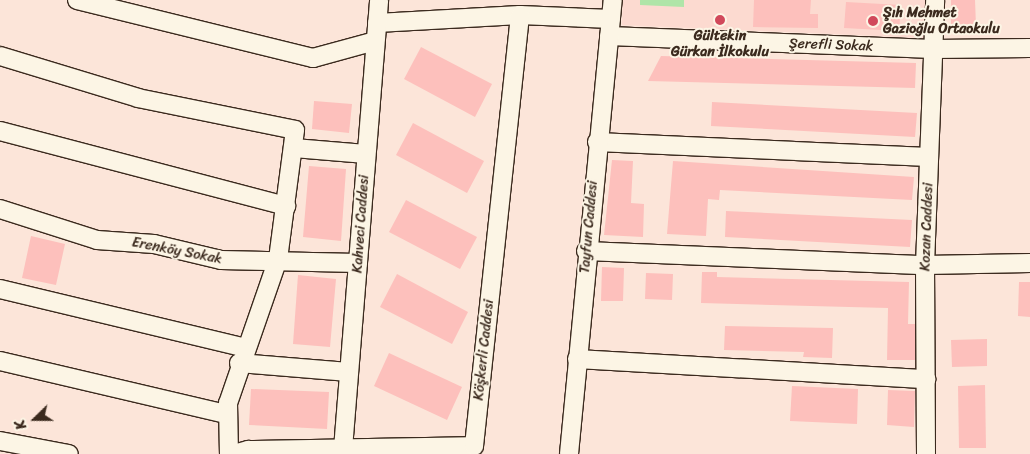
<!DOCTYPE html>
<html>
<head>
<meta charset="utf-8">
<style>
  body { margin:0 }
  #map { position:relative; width:1030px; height:454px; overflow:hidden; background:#fce5d9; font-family:Sriracha,sans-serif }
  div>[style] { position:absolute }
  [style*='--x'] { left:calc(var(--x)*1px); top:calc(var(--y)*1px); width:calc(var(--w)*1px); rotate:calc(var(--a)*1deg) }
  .built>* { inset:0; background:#fcdad0 }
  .green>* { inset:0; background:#afe5a8 }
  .building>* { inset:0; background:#fdc0bc }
  .roads { filter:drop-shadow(1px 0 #3b2a1e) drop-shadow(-1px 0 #3b2a1e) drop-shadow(0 1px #3b2a1e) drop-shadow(0 -1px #3b2a1e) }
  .minor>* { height:18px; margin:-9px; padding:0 9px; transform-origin:9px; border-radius:9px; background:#fcf5e5 }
  .dots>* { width:14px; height:14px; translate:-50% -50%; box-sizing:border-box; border:2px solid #fcf5e5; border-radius:50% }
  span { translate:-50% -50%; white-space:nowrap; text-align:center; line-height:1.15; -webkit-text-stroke:4px #fcf5e5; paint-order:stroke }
  .poi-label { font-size:14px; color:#3b2a1e; font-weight:700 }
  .left { translate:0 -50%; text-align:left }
  .street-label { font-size:14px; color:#3b2a1e }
  .north { position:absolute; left:10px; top:394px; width:50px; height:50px; -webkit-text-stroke:4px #fcf5e5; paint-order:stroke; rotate:248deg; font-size:14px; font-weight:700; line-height:20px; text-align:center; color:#3b2a1e }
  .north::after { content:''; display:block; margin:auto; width:18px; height:22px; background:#3b2a1e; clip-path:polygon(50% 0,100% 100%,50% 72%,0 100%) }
</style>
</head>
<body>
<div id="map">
  <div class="built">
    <div style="clip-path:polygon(623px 0,930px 0,928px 38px,622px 25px)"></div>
  </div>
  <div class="green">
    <div style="clip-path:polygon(640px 0,684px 0,684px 7px,640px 5px)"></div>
  </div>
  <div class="building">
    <div style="clip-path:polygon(754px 0,811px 0,810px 14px,818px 14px,818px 28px,753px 27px)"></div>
    <div style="clip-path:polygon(951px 0,975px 0,976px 26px,951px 26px)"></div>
    <div style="clip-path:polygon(846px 2px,901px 5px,899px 31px,844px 28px)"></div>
    <div style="clip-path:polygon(421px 47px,492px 84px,475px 117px,404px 79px)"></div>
    <div style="clip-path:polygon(661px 56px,916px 63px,915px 88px,648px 81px)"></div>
    <div style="clip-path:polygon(314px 101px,352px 104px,349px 133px,312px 129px)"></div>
    <div style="clip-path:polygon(712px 102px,917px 113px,915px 137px,711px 126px)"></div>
    <div style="clip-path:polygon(413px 123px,484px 161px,467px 193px,396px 155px)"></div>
    <div style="clip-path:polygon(612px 160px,633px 161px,631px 203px,644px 204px,643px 237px,604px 235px)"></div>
    <div style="clip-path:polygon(673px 161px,914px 177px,912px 200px,720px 190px,719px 200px,708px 199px,706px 236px,667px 234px)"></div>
    <div style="clip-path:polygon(309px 166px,346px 169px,341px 241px,303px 237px)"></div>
    <div style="clip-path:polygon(406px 200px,477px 237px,460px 269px,389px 232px)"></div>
    <div style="clip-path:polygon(726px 211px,912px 220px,910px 247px,725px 237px)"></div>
    <div style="clip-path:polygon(31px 236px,65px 244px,56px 285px,22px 278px)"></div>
    <div style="clip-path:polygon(602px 267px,624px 268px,623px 301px,601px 301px)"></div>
    <div style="clip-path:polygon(702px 272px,717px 272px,717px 277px,909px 282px,908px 324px,915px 324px,915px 360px,887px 360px,888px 308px,701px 303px)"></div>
    <div style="clip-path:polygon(646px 273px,673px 274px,672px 300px,645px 299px)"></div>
    <div style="clip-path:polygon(397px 274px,468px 312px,452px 344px,380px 307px)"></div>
    <div style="clip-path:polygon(298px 275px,336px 279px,330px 347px,293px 344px)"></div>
    <div style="clip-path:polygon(1019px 282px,1030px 282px,1030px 317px,1018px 316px)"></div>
    <div style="clip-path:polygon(725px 326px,833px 328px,832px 358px,803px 357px,804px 352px,724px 350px)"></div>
    <div style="clip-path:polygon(987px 339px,987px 366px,952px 367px,951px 340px)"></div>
    <div style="clip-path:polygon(389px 353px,462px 387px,447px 420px,374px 386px)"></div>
    <div style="clip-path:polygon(985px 385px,986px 448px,959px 448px,958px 386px)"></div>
    <div style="clip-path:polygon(792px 386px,858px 389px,857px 424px,790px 421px)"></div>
    <div style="clip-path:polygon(251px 389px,329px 392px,327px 429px,249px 425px)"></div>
    <div style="clip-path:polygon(888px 390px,915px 391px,914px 427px,887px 425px)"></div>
  </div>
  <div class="roads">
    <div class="minor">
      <div style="--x:77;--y:0;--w:243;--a:13.8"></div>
      <div style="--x:313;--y:58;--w:64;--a:-15.3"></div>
      <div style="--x:377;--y:23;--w:143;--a:-3.2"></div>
      <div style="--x:520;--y:15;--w:91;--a:2.5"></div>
      <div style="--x:609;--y:36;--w:324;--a:2.3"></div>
      <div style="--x:933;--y:49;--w:97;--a:-0.6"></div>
      <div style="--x:0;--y:56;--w:144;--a:16.9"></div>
      <div style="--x:138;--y:98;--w:160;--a:11.5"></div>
      <div style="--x:295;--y:130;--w:130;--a:97.5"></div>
      <div style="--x:278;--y:259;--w:152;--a:109.1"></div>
      <div style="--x:228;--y:403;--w:51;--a:88.9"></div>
      <div style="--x:0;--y:131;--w:296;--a:14.7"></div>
      <div style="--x:597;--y:142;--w:332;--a:2.6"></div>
      <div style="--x:294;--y:148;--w:72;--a:4.8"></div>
      <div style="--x:0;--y:209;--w:102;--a:17.7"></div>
      <div style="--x:97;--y:240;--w:57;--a:4"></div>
      <div style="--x:154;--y:244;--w:69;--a:13.4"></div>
      <div style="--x:221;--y:260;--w:137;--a:1.3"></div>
      <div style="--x:586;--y:251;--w:339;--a:2.4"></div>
      <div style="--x:925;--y:265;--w:105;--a:-1.1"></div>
      <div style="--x:0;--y:289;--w:252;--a:13.5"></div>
      <div style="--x:577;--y:359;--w:350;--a:3.3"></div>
      <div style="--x:0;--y:361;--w:232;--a:13.2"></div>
      <div style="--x:239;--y:363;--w:110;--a:4.7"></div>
      <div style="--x:0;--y:441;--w:70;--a:10.7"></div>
      <div style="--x:343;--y:449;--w:450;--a:-85.4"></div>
      <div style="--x:234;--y:454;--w:15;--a:-16"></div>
      <div style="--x:248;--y:450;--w:226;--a:-1"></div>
      <div style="--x:474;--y:446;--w:433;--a:-83.9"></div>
      <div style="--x:569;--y:454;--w:456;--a:-84.5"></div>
      <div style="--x:926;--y:454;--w:189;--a:-90.3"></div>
      <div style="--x:925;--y:265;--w:265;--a:-87.8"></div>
    </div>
  </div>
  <div class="dots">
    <div style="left:720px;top:20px;background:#d1495b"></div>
    <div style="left:873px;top:21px;background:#d1495b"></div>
  </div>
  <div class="poi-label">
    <span class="left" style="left:883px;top:21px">Şıh Mehmet<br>Gazioğlu Ortaokulu</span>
    <span style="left:720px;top:44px">Gültekin<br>Gürkan İlkokulu</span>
  </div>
  <div class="street-label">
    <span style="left:831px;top:45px;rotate:2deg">Şerefli Sokak</span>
    <span style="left:361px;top:224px;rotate:-86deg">Kahveci Caddesi</span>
    <span style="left:589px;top:227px;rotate:-85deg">Tayfun Caddesi</span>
    <span style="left:927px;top:227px;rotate:-88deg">Kozan Caddesi</span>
    <span style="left:177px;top:251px;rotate:11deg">Erenköy Sokak</span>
    <span style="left:484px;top:350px;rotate:-84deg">Köşkerli Caddesi</span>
  </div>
  <div class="north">K</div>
</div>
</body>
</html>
